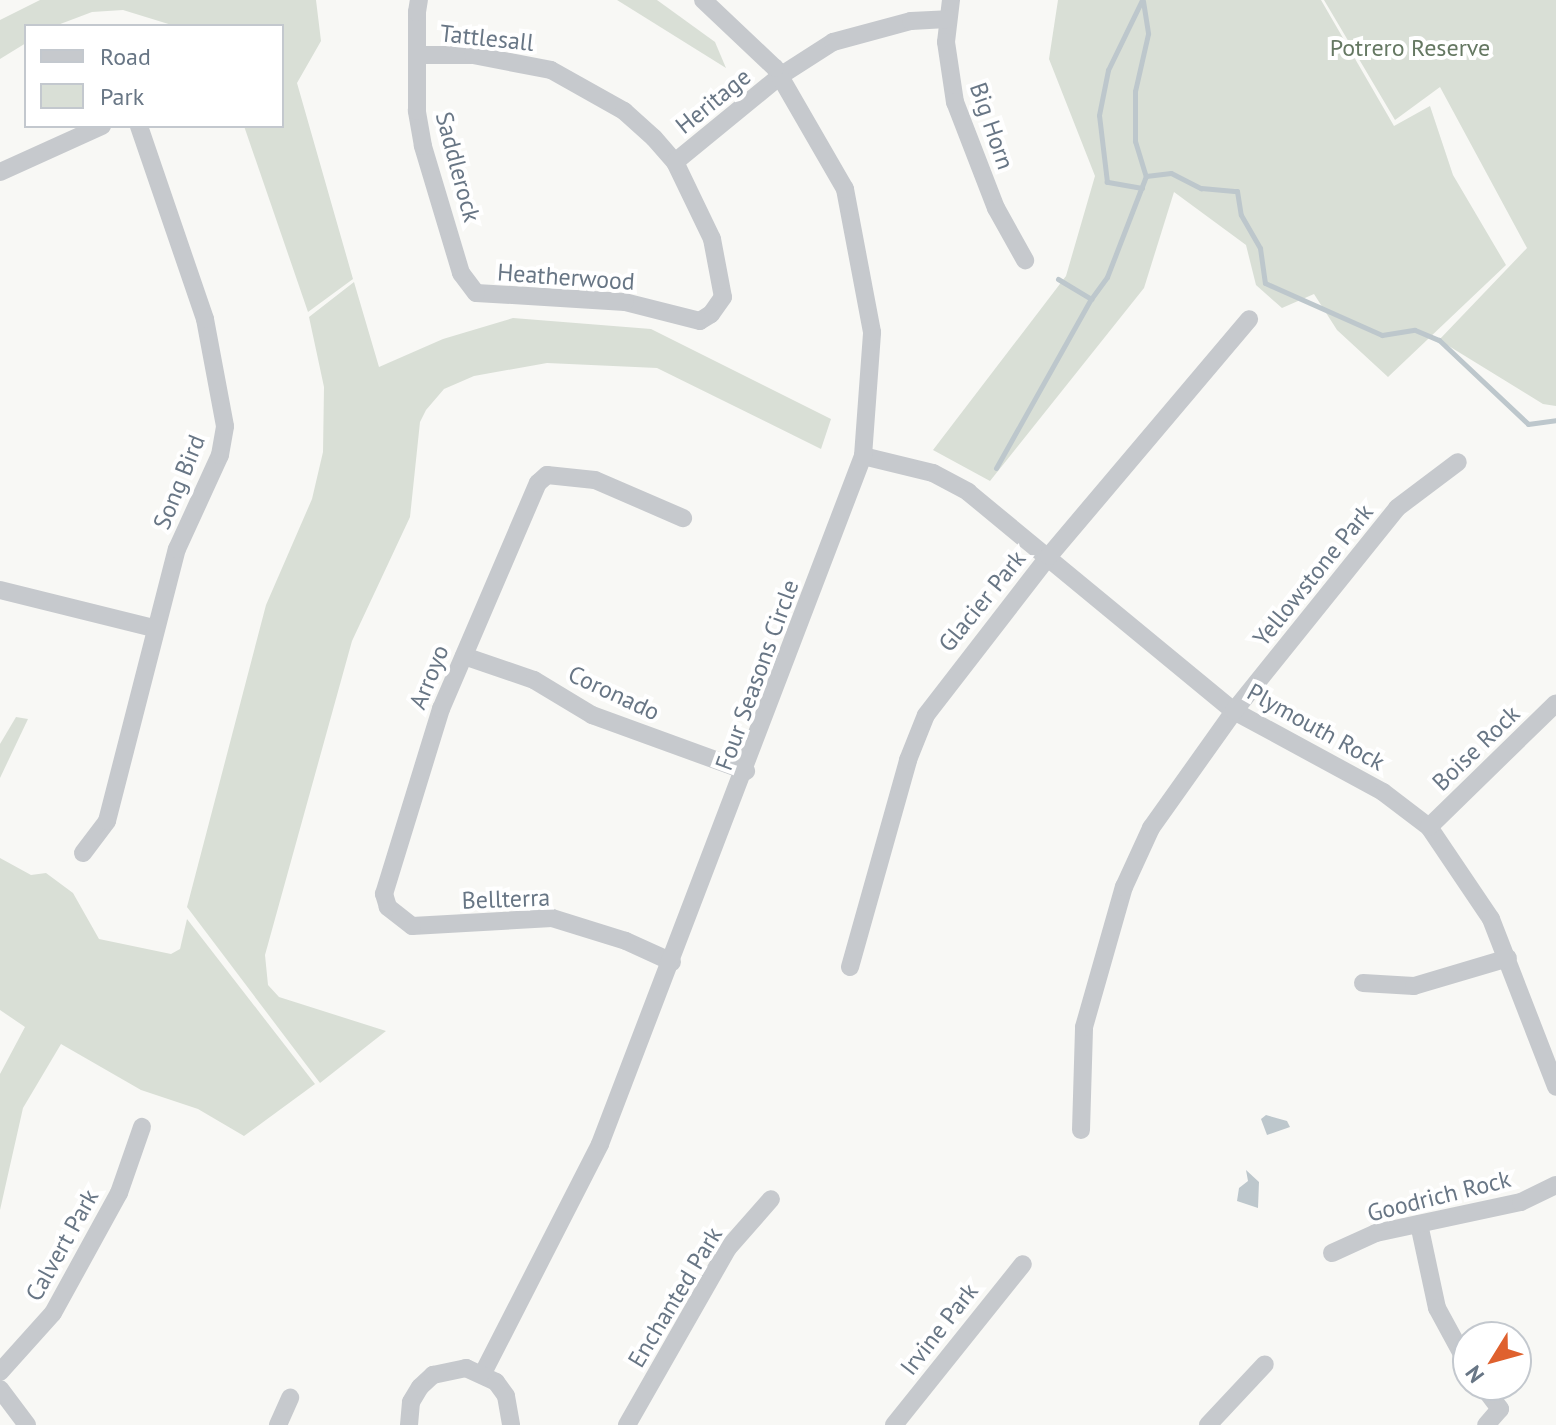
<!DOCTYPE html>
<html>
<head>
<meta charset="utf-8">
<style>
  body { margin:0 }
  #map { position:relative; width:1556px; height:1425px; overflow:hidden; background:#f8f8f5; font-family:"PT Sans",sans-serif }
  div>[style] { position:absolute }
  [style*='--x'] { left:calc(var(--x)*1px); top:calc(var(--y)*1px); width:calc(var(--w)*1px); rotate:calc(var(--a)*1deg) }
  .green>* { inset:0; background:#d9dfd6 }
  .water>* { inset:0; background:#bdc7cc }
  .stream>* { height:5px; margin:-2.5px; padding:0 2.5px; transform-origin:2.5px; border-radius:2.5px; background:#bdc7cc }
  .minor>* { height:18px; margin:-9px; padding:0 9px; transform-origin:9px; border-radius:9px; background:#c6c9cd }
  span { translate:-50% -50%; white-space:nowrap; text-align:center; line-height:1.15; -webkit-text-stroke:8px #fff; paint-order:stroke }
  .street-label { font-size:24px; color:#687685 }
  .park-label { font-size:24px; color:#657862 }
  .legend { position:absolute; left:24px; top:24px; width:260px; height:104px; box-sizing:border-box; background:#fff; border:2px solid #c3c8ce; margin:0; padding:10px 14px; list-style:none; font-size:24px; color:#687685 }
  .legend li { display:flex; align-items:center; gap:16px; height:40px }
  .legend b { width:40px; border:2px solid #c3c8ce }
  .north { position:absolute; left:1452px; top:1321px; width:80px; height:80px; box-sizing:border-box; background:#fff; border:2px solid #c3c8ce; border-radius:50%; rotate:233deg; font-size:22px; font-weight:700; line-height:32px; text-align:center; color:#687685 }
  .north::after { content:''; display:block; margin:auto; width:28px; height:36px; background:#df612e; clip-path:polygon(50% 0,100% 100%,50% 72%,0 100%) }
</style>
</head>
<body>
<div id="map">
  <div class="green">
    <div style="clip-path:polygon(40px 0,316px 0,321px 41px,297px 83px,353px 279px,308px 312px,244px 126px,282px 126px,282px 26px,175px 26px,123px 10px,92px 12px,55px 26px,26px 26px,26px 43px,0 59px,0 20px)"></div>
    <div style="clip-path:polygon(617px 0,657px 0,715px 42px,726px 68px)"></div>
    <div style="clip-path:polygon(1058px 0,1321px 0,1394px 126px,1430px 106px,1453px 175px,1506px 265px,1388px 377px,1337px 330px,1314px 294px,1282px 308px,1256px 285px,1246px 245px,1174px 192px,1144px 288px,990px 481px,933px 450px,1066px 276px,1095px 176px,1049px 59px)"></div>
    <div style="clip-path:polygon(1324px 0,1556px 0,1556px 406px,1543px 404px,1439px 340px,1527px 248px,1440px 87px,1395px 120px)"></div>
    <div style="clip-path:polygon(354px 282px,379px 367px,443px 339px,513px 318px,651px 329px,831px 419px,821px 449px,657px 368px,547px 363px,474px 376px,444px 389px,426px 410px,420px 422px,410px 517px,352px 641px,265px 955px,268px 985px,279px 997px,386px 1031px,320px 1083px,187px 907px,266px 605px,312px 499px,323px 452px,324px 387px,309px 317px)"></div>
    <div style="clip-path:polygon(16px 717px,28px 719px,0 778px,0 744px)"></div>
    <div style="clip-path:polygon(0 858px,31px 875px,46px 873px,73px 893px,99px 939px,171px 954px,180px 949px,187px 919px,315px 1084px,244px 1136px,198px 1109px,141px 1090px,61px 1044px,23px 1108px,0 1210px,0 1074px,25px 1027px,0 1010px)"></div>
  </div>
  <div class="water">
    <div style="clip-path:polygon(1266px 1115px,1287px 1121px,1290px 1127px,1267px 1135px,1261px 1119px)"></div>
    <div style="clip-path:polygon(1246px 1170px,1259px 1182px,1258px 1208px,1237px 1201px,1239px 1188px,1248px 1181px)"></div>
  </div>
  <div class="stream">
    <div style="--x:1143;--y:1;--w:33;--a:81"></div>
    <div style="--x:1148;--y:34;--w:58;--a:102.8"></div>
    <div style="--x:1135;--y:91;--w:50;--a:90"></div>
    <div style="--x:1135;--y:141;--w:37;--a:73"></div>
    <div style="--x:1142;--y:188;--w:36;--a:-170"></div>
    <div style="--x:1107;--y:182;--w:67;--a:-96.8"></div>
    <div style="--x:1099;--y:115;--w:46;--a:-78.7"></div>
    <div style="--x:1108;--y:70;--w:78;--a:-64.1"></div>
    <div style="--x:1058;--y:279;--w:39;--a:31"></div>
    <div style="--x:1091;--y:299;--w:27;--a:-54"></div>
    <div style="--x:1107;--y:277;--w:108;--a:-68.9"></div>
    <div style="--x:1146;--y:176;--w:25;--a:-7"></div>
    <div style="--x:1171;--y:173;--w:34;--a:27"></div>
    <div style="--x:1201;--y:188;--w:36;--a:5"></div>
    <div style="--x:1237;--y:191;--w:24;--a:81"></div>
    <div style="--x:1241;--y:215;--w:38;--a:60"></div>
    <div style="--x:1260;--y:248;--w:35;--a:82"></div>
    <div style="--x:1265;--y:283;--w:128;--a:24"></div>
    <div style="--x:1382;--y:335;--w:33;--a:-9"></div>
    <div style="--x:1415;--y:330;--w:26;--a:23"></div>
    <div style="--x:1439;--y:340;--w:122;--a:43.3"></div>
    <div style="--x:1528;--y:424;--w:28;--a:-8"></div>
    <div style="--x:996;--y:468;--w:194;--a:-60.7"></div>
  </div>
  <div class="minor">
    <div style="--x:951;--y:0;--w:42;--a:96.8"></div>
    <div style="--x:946;--y:42;--w:61;--a:81.5"></div>
    <div style="--x:955;--y:102;--w:114;--a:68.9"></div>
    <div style="--x:996;--y:208;--w:60;--a:60.9"></div>
    <div style="--x:417;--y:55;--w:56;--a:0"></div>
    <div style="--x:473;--y:55;--w:79;--a:10.9"></div>
    <div style="--x:551;--y:70;--w:84;--a:29.3"></div>
    <div style="--x:624;--y:111;--w:40;--a:42"></div>
    <div style="--x:654;--y:138;--w:32;--a:49"></div>
    <div style="--x:675;--y:162;--w:85;--a:64.3"></div>
    <div style="--x:712;--y:239;--w:59;--a:79.3"></div>
    <div style="--x:723;--y:297;--w:21;--a:125"></div>
    <div style="--x:711;--y:314;--w:13;--a:148"></div>
    <div style="--x:700;--y:321;--w:77;--a:-165.8"></div>
    <div style="--x:625;--y:302;--w:149;--a:-176.5"></div>
    <div style="--x:476;--y:293;--w:25;--a:-127"></div>
    <div style="--x:461;--y:273;--w:133;--a:-106.7"></div>
    <div style="--x:423;--y:146;--w:36;--a:-100"></div>
    <div style="--x:417;--y:111;--w:99;--a:-90"></div>
    <div style="--x:417;--y:12;--w:12;--a:-81"></div>
    <div style="--x:675;--y:162;--w:136;--a:-39.3"></div>
    <div style="--x:780;--y:76;--w:63;--a:-32.7"></div>
    <div style="--x:833;--y:42;--w:81;--a:-15.1"></div>
    <div style="--x:911;--y:21;--w:36;--a:-3"></div>
    <div style="--x:0;--y:172;--w:112;--a:-24.3"></div>
    <div style="--x:863;--y:456;--w:72;--a:13.7"></div>
    <div style="--x:933;--y:473;--w:40;--a:28"></div>
    <div style="--x:968;--y:492;--w:345;--a:39.5"></div>
    <div style="--x:1234;--y:711;--w:170;--a:28.5"></div>
    <div style="--x:1383;--y:792;--w:58;--a:37.3"></div>
    <div style="--x:1429;--y:827;--w:111;--a:56"></div>
    <div style="--x:1491;--y:919;--w:180;--a:68.8"></div>
    <div style="--x:0;--y:590;--w:159;--a:13.9"></div>
    <div style="--x:464;--y:656;--w:74;--a:18.9"></div>
    <div style="--x:534;--y:680;--w:68;--a:31.1"></div>
    <div style="--x:592;--y:715;--w:164;--a:20"></div>
    <div style="--x:1429;--y:827;--w:177;--a:-44.3"></div>
    <div style="--x:83;--y:853;--w:40;--a:-53"></div>
    <div style="--x:107;--y:821;--w:281;--a:-75.6"></div>
    <div style="--x:177;--y:549;--w:103;--a:-65.4"></div>
    <div style="--x:220;--y:455;--w:29;--a:-80"></div>
    <div style="--x:225;--y:426;--w:109;--a:-100.6"></div>
    <div style="--x:205;--y:319;--w:204;--a:-108.9"></div>
    <div style="--x:672;--y:962;--w:51;--a:-155.5"></div>
    <div style="--x:626;--y:941;--w:77;--a:-162.7"></div>
    <div style="--x:552;--y:918;--w:140;--a:176.7"></div>
    <div style="--x:412;--y:926;--w:31;--a:-142"></div>
    <div style="--x:388;--y:907;--w:14;--a:-107"></div>
    <div style="--x:384;--y:894;--w:194;--a:-72.9"></div>
    <div style="--x:441;--y:709;--w:246;--a:-66.8"></div>
    <div style="--x:538;--y:483;--w:12;--a:-42"></div>
    <div style="--x:547;--y:475;--w:48;--a:5.9"></div>
    <div style="--x:595;--y:480;--w:96;--a:23.4"></div>
    <div style="--x:850;--y:967;--w:215;--a:-74.3"></div>
    <div style="--x:908;--y:760;--w:48;--a:-68.2"></div>
    <div style="--x:926;--y:715;--w:201;--a:-52.3"></div>
    <div style="--x:1049;--y:556;--w:310;--a:-49.8"></div>
    <div style="--x:1363;--y:983;--w:51;--a:3.4"></div>
    <div style="--x:1414;--y:986;--w:98;--a:-16.6"></div>
    <div style="--x:1081;--y:1130;--w:103;--a:-88.3"></div>
    <div style="--x:1084;--y:1027;--w:146;--a:-74.1"></div>
    <div style="--x:1124;--y:887;--w:65;--a:-65.4"></div>
    <div style="--x:1151;--y:828;--w:143;--a:-54.6"></div>
    <div style="--x:1234;--y:711;--w:260;--a:-51.2"></div>
    <div style="--x:1397;--y:508;--w:76;--a:-37"></div>
    <div style="--x:1419;--y:1224;--w:86;--a:77.9"></div>
    <div style="--x:1437;--y:1308;--w:65;--a:61.5"></div>
    <div style="--x:1332;--y:1253;--w:48;--a:-24.4"></div>
    <div style="--x:1376;--y:1233;--w:148;--a:-12.1"></div>
    <div style="--x:1521;--y:1202;--w:39;--a:-26"></div>
    <div style="--x:0;--y:1372;--w:79;--a:-48.1"></div>
    <div style="--x:53;--y:1313;--w:137;--a:-61.2"></div>
    <div style="--x:119;--y:1193;--w:70;--a:-70.8"></div>
    <div style="--x:483;--y:1373;--w:257;--a:-62.9"></div>
    <div style="--x:600;--y:1144;--w:737;--a:-69.08"></div>
    <div style="--x:863;--y:456;--w:124;--a:-85.8"></div>
    <div style="--x:872;--y:332;--w:146;--a:-100.7"></div>
    <div style="--x:845;--y:189;--w:140;--a:-120"></div>
    <div style="--x:775;--y:68;--w:99;--a:-136.6"></div>
    <div style="--x:1482;--y:1385;--w:30;--a:53"></div>
    <div style="--x:1500;--y:1409;--w:21;--a:131"></div>
    <div style="--x:0;--y:1389;--w:45;--a:53.1"></div>
    <div style="--x:278;--y:1425;--w:30;--a:-66"></div>
    <div style="--x:409;--y:1425;--w:23;--a:-85"></div>
    <div style="--x:411;--y:1402;--w:17;--a:-59"></div>
    <div style="--x:420;--y:1387;--w:18;--a:-43"></div>
    <div style="--x:433;--y:1375;--w:34;--a:-12"></div>
    <div style="--x:466;--y:1368;--w:33;--a:25"></div>
    <div style="--x:496;--y:1382;--w:17;--a:54"></div>
    <div style="--x:506;--y:1396;--w:29;--a:80"></div>
    <div style="--x:627;--y:1425;--w:204;--a:-60.3"></div>
    <div style="--x:728;--y:1248;--w:65;--a:-48.7"></div>
    <div style="--x:894;--y:1425;--w:206;--a:-51.3"></div>
    <div style="--x:1208;--y:1425;--w:83;--a:-46.9"></div>
  </div>
  <div class="street-label">
    <span style="left:487px;top:38px;rotate:6deg">Tattlesall</span>
    <span style="left:713px;top:101px;rotate:-39deg">Heritage</span>
    <span style="left:992px;top:126px;rotate:71deg">Big Horn</span>
    <span style="left:458px;top:167px;rotate:75deg">Saddlerock</span>
    <span style="left:566px;top:277px;rotate:4deg">Heatherwood</span>
    <span style="left:179px;top:482px;rotate:-68deg">Song Bird</span>
    <span style="left:1313px;top:575px;rotate:-51deg">Yellowstone Park</span>
    <span style="left:982px;top:601px;rotate:-51deg">Glacier Park</span>
    <span style="left:757px;top:675px;rotate:-70deg">Four Seasons Circle</span>
    <span style="left:429px;top:677px;rotate:-68deg">Arroyo</span>
    <span style="left:614px;top:693px;rotate:25deg">Coronado</span>
    <span style="left:1316px;top:727px;rotate:29deg">Plymouth Rock</span>
    <span style="left:1476px;top:748px;rotate:-44deg">Boise Rock</span>
    <span style="left:506px;top:899px;rotate:-2deg">Bellterra</span>
    <span style="left:1439px;top:1196px;rotate:-14deg">Goodrich Rock</span>
    <span style="left:62px;top:1245px;rotate:-61deg">Calvert Park</span>
    <span style="left:675px;top:1297px;rotate:-59deg">Enchanted Park</span>
    <span style="left:939px;top:1329px;rotate:-52deg">Irvine Park</span>
  </div>
  <div class="park-label">
    <span style="left:1410px;top:48px">Potrero Reserve</span>
  </div>
  <ul class="legend">
  <li><b style="height:10px;background:#c6c9cd"></b>Road</li>
  <li><b style="height:22px;background:#d9dfd6"></b>Park</li>
  </ul>
  <div class="north">N</div>
</div>
</body>
</html>
